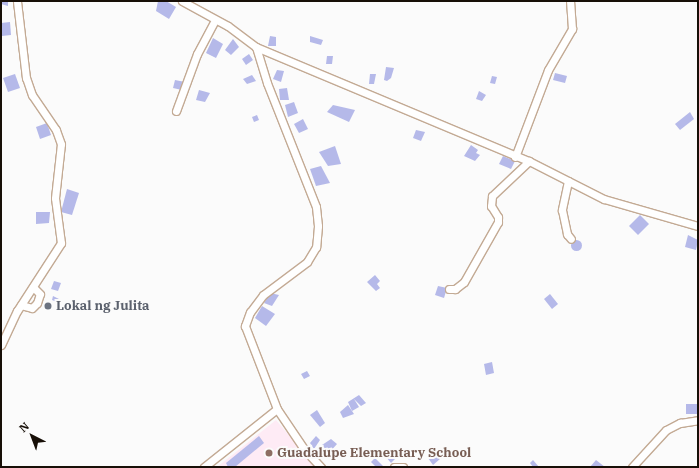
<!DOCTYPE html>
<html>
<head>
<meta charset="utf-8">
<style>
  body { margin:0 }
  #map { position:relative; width:699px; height:468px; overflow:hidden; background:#fbfbfb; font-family:"IBM Plex Serif",serif }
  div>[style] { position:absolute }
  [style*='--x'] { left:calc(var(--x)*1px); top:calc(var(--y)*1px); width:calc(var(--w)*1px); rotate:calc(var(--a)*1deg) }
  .education>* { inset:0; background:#feebf5 }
  .building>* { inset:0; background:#b5b9e9 }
  .round { border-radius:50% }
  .roads { filter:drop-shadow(1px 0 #c3aa94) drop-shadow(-1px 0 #c3aa94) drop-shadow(0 1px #c3aa94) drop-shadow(0 -1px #c3aa94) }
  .minor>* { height:7px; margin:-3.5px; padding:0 3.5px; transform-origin:3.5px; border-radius:3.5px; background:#fff }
  .dots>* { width:11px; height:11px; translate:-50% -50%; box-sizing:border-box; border:2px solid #fbfbfb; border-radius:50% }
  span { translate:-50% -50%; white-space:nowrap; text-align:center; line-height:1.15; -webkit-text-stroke:4px #fbfbfb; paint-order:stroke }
  .worship-label { font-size:13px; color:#5b616d; font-weight:700 }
  .left { translate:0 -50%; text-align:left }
  .education-label { font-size:13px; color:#785e54; font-weight:700 }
  .frame { position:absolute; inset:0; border:2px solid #170f07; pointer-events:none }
  .north { position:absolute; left:12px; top:416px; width:40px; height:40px; -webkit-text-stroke:3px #fbfbfb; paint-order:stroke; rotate:318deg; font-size:11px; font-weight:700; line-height:16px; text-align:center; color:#170f07 }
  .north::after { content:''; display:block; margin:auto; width:14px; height:18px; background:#170f07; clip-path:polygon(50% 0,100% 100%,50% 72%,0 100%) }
</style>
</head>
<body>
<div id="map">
  <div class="education">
    <div style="clip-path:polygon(276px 420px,316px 467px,217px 467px)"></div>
  </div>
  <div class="building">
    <div style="clip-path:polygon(1px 1px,8px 1px,8px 6px,1px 4px)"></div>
    <div style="clip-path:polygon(158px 1px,166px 1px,176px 7px,169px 19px,156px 11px)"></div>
    <div style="clip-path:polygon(10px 22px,11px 35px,2px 36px,1px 23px)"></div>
    <div style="clip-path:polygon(270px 36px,276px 37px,276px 46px,268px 46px)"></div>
    <div style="clip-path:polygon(310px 36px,323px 40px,321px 45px,310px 42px)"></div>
    <div style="clip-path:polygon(213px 38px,223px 44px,216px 58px,206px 53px)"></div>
    <div style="clip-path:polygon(233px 39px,239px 47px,231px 55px,225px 50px)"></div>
    <div style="clip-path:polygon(249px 54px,253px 60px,246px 65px,242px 59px)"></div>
    <div style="clip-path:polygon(327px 56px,333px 56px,332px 64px,326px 64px)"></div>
    <div style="clip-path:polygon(386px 67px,394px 68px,391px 78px,387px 81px,384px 80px)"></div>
    <div style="clip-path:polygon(277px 70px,284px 71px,281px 82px,273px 79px)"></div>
    <div style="clip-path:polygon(555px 73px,567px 76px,565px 83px,553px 80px)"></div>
    <div style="clip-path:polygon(15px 74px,20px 88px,8px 92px,3px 78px)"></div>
    <div style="clip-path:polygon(370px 74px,376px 74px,374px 84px,369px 84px)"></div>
    <div style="clip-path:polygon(252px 75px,256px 81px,247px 84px,243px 79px)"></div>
    <div style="clip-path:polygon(492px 76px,497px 77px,495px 84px,490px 83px)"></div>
    <div style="clip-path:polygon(175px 80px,185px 82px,182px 90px,173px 88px)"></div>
    <div style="clip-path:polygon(287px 88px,289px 100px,280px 100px,279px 89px)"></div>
    <div style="clip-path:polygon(199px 90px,210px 93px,205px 102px,196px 100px)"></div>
    <div style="clip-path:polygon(479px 91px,486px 95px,482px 101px,476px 99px)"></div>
    <div style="clip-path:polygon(294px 102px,298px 113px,288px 117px,285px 105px)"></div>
    <div style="clip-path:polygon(333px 105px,355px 110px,349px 122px,327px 112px)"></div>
    <div style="clip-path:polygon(690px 112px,694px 119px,680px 130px,675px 124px)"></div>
    <div style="clip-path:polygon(257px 115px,259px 120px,254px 122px,252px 117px)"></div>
    <div style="clip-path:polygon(303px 119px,308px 129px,299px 133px,294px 124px)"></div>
    <div style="clip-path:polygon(47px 123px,51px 135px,40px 139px,36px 127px)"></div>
    <div style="clip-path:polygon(416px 130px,425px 132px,421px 141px,413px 138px)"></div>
    <div style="clip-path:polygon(471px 145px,478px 150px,476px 153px,480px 155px,475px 161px,464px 156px)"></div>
    <div style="clip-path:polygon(335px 146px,341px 164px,328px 166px,319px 152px)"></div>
    <div style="clip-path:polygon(503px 156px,515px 161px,511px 169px,499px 164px)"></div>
    <div style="clip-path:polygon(321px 166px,330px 183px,316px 186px,310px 169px)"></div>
    <div style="clip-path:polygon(67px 189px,79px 193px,72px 215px,61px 212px)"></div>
    <div style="clip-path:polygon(36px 212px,50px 212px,49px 223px,36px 224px)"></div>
    <div style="clip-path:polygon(640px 215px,649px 224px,638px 235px,629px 226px)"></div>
    <div style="clip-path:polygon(688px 235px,698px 240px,696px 250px,685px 247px)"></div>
    <div class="round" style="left:570.5px;top:239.5px;width:11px;height:11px"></div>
    <div style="clip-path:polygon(375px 275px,380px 281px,377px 284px,380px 288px,376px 291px,367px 282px)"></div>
    <div style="clip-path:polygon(54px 281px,61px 283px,58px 291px,51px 289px)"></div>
    <div style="clip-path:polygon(438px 286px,447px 288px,444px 298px,435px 295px)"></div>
    <div style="clip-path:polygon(270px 293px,279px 295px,272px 306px,264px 303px)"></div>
    <div style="clip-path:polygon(550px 294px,558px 304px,552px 309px,544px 299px)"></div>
    <div style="clip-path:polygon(53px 296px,59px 299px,57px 302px,52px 300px)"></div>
    <div style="clip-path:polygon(262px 306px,275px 314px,266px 326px,255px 318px)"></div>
    <div style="clip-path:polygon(492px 362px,494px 373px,486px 375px,484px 364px)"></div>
    <div style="clip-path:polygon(307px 371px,310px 376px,304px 379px,301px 374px)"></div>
    <div style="clip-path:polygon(359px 395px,366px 403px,361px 406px,354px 399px,359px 407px,352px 411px,348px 402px)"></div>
    <div style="clip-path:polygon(686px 404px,697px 404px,697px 414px,686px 414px)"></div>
    <div style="clip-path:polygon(348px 405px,354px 414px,343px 418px,340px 412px)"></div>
    <div style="clip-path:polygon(317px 410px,325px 423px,320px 427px,310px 415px)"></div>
    <div style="clip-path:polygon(259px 436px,264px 443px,235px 467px,228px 467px,226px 463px)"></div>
    <div style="clip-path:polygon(316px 436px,320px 440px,314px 449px,310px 443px)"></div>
    <div style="clip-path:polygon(331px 439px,337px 444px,329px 453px,322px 445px)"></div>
    <div style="clip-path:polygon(360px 447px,365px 451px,356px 459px,352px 453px)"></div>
    <div style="clip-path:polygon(435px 453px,440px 459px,433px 465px,428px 458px)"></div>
    <div style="clip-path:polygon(389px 454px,395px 459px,391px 463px,386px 457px)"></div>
    <div style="clip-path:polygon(375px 458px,384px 467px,376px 467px,371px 462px)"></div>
    <div style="clip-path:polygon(533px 460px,539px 467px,533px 467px,530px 463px)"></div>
    <div style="clip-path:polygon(596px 460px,605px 467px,590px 467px)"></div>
  </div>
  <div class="roads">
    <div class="minor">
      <div style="--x:182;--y:1;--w:52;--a:28.5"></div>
      <div style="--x:228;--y:26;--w:35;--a:37"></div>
      <div style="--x:256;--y:47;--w:296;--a:22.7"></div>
      <div style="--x:529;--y:161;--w:84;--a:26.9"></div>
      <div style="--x:604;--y:199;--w:98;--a:16"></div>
      <div style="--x:256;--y:47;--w:38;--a:73"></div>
      <div style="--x:267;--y:83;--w:133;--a:68.4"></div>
      <div style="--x:316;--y:207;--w:19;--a:84"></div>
      <div style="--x:318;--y:226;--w:21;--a:95"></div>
      <div style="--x:316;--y:247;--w:17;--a:121"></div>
      <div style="--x:307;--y:262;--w:55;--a:143.1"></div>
      <div style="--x:263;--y:295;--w:21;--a:127"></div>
      <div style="--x:250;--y:312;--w:15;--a:110"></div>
      <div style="--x:245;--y:326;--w:89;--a:68.9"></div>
      <div style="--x:277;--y:409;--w:48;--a:56"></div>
      <div style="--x:304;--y:449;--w:25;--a:47"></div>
      <div style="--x:176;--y:111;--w:61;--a:-69.8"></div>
      <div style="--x:197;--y:54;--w:38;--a:-62"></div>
      <div style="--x:515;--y:157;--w:93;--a:-69.2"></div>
      <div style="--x:548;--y:70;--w:48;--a:-59.7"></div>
      <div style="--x:572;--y:29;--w:28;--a:-94"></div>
      <div style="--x:568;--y:181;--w:30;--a:102"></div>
      <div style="--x:562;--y:210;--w:25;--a:78"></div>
      <div style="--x:567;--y:234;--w:6;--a:51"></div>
      <div style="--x:449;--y:289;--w:6;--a:0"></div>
      <div style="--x:455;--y:289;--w:11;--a:-38"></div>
      <div style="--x:464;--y:282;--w:69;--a:-60.5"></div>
      <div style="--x:498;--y:222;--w:5;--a:-90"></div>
      <div style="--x:498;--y:217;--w:13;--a:-122"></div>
      <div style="--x:491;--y:206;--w:10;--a:-84"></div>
      <div style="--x:492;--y:196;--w:51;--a:-43.4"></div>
      <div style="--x:21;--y:305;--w:11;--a:15"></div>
      <div style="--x:32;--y:308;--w:7;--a:-45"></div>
      <div style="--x:37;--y:303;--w:9;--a:-72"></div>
      <div style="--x:40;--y:294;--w:10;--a:-135"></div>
      <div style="--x:1;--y:345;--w:38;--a:-65"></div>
      <div style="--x:17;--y:311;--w:81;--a:-57.1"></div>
      <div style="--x:61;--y:243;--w:45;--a:-97.6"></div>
      <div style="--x:55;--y:198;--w:54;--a:-83.7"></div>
      <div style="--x:61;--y:144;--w:15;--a:-110"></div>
      <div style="--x:56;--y:130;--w:42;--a:-124.4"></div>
      <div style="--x:32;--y:95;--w:18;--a:-109"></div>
      <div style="--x:26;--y:78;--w:78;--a:-96.7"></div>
      <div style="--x:204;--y:467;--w:93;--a:-38.5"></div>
      <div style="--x:394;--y:467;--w:9;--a:0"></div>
      <div style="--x:632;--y:467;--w:50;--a:-47.4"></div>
      <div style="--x:666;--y:430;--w:16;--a:-27"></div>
      <div style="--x:680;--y:423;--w:18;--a:-9"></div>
    </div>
  </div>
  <div class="dots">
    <div style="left:48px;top:306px;background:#6b7280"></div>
    <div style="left:269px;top:453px;background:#8d6e63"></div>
  </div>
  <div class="worship-label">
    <span class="left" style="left:56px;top:306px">Lokal ng Julita</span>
  </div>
  <div class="education-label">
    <span class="left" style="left:277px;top:453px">Guadalupe Elementary School</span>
  </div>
  <div class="frame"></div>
  <div class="north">N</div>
</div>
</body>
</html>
